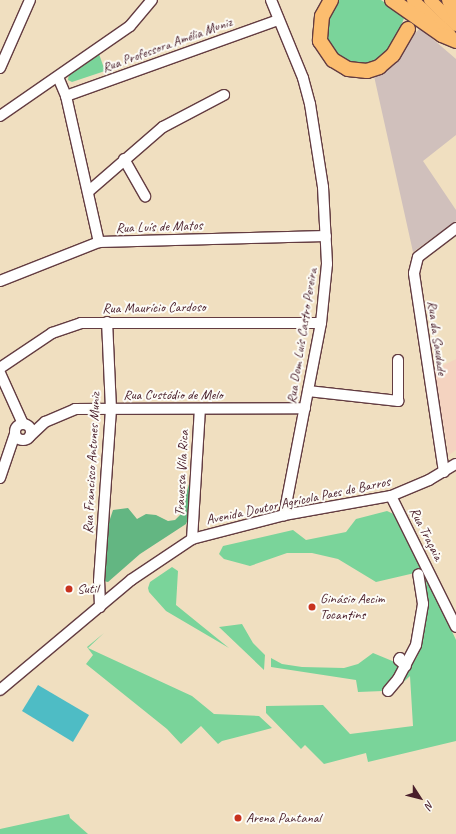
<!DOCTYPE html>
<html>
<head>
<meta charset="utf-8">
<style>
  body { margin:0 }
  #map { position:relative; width:456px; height:834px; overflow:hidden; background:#f0dfc0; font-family:Caveat,sans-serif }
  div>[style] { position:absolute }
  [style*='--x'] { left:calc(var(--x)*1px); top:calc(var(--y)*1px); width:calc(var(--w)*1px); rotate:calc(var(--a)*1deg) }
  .built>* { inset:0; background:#f4d3c0 }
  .industrial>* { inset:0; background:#d0c0bc }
  .green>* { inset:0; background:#7ad49a }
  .forest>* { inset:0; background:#63b682 }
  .water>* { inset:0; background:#4ebcc5 }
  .roads { filter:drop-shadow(1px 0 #633c41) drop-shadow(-1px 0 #633c41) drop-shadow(0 1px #633c41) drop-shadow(0 -1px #633c41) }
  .minor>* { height:10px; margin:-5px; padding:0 5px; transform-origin:5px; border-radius:5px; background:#fff }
  .minor>.ring { margin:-5px; padding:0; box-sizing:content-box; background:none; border:10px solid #fff; border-radius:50% }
  .major>* { height:12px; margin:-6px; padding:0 6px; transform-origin:6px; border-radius:6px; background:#fcbd6f }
  .highway>* { height:14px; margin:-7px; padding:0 7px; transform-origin:7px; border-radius:7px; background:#fcbd6f }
  .dots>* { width:11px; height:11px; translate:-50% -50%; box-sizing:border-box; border:2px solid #fdfcf7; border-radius:50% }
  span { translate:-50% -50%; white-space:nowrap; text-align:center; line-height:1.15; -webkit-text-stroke:4px #fdfcf7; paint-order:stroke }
  .street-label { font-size:14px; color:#4a1f2b }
  .poi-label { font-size:14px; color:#4a1f2b }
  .left { translate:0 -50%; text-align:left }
  .north { position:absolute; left:400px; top:778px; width:40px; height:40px; -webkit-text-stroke:3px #fdfcf7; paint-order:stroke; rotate:126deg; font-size:11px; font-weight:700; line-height:16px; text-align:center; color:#4a1f2b }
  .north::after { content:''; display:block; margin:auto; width:14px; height:18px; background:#4a1f2b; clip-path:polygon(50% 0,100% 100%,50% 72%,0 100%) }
</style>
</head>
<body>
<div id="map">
  <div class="built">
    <div style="clip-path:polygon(456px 359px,456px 450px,449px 455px,434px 370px)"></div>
  </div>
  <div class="industrial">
    <div style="clip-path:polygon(420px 28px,456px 59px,456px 135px,423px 161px,456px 210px,456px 221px,413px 252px,374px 76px,381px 72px)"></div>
  </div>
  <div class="green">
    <div style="clip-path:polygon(339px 0,381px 0,405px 16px,392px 47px,380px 61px,359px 67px,335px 55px,324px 34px,325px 23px)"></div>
    <div style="clip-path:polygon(99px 54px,105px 71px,72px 82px,68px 80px,69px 74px)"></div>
    <div style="clip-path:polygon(387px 511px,396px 515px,422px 567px,419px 572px,376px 582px,338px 559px,312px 553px,287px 553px,250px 566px,224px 559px,219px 554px,223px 546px,293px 530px,306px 540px,346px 532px,356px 519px)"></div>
    <div style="clip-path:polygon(172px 567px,178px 571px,176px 605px,229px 648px,166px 611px,149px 592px,148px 588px,150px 582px)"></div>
    <div style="clip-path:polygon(426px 575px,456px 640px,456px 741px,368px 762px,366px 753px,324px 764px,305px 745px,301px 749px,266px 713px,266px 706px,323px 705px,350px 734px,413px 726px,410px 676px,395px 690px,417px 657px,422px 642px,427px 615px)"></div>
    <div style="clip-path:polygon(242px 624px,253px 643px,265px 655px,264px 670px,219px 627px)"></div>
    <div style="clip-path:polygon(104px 633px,88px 648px,192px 696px,214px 714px,259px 716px,272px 728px,222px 741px,218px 744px,201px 726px,181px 744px,167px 729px,86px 664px,93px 655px,87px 647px)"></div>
    <div style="clip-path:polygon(373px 653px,402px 665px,383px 691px,358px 692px,356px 680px,271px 667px,271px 658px,282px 664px,302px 667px,344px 668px,358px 664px)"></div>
    <div style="clip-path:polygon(69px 814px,70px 818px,88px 834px,0 834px,0 829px)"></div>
  </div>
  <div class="forest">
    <div style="clip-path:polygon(189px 484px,189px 517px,186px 524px,140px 554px,108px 582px,103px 581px,106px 531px,113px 510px,128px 508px,137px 519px,146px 514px,156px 515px,168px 521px,175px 520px,180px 515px)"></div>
  </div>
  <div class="water">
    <div style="clip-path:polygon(38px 685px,89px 715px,73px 742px,22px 711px)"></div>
  </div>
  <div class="roads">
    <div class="minor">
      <div style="--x:271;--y:0;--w:84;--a:67.7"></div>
      <div style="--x:303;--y:78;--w:27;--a:75"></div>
      <div style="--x:310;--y:104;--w:84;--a:81.1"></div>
      <div style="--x:323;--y:187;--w:77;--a:87"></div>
      <div style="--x:327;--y:264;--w:59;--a:95.8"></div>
      <div style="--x:321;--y:323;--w:196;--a:100.9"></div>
      <div style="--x:0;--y:68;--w:74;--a:-66.2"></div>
      <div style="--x:58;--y:77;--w:21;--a:67"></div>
      <div style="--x:66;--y:96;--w:150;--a:77.3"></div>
      <div style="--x:66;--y:96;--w:225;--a:-19.7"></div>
      <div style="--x:0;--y:116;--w:158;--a:-34.7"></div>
      <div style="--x:130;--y:26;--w:34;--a:-50"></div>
      <div style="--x:124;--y:159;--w:43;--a:60.4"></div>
      <div style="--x:89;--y:191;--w:98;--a:-40.9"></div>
      <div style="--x:163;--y:127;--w:69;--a:-27.7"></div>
      <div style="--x:0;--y:281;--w:106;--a:-21.5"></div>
      <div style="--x:99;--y:242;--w:227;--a:-1.5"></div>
      <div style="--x:0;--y:368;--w:63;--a:-33.9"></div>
      <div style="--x:52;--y:333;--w:31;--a:-19"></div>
      <div style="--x:81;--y:323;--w:240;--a:0"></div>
      <div style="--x:0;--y:373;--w:56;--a:65.7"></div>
      <div style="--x:308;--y:391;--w:91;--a:6.3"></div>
      <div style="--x:398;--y:401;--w:41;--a:-90"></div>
      <div class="ring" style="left:15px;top:424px;width:6px;height:6px"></div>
      <div style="--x:30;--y:436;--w:21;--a:-43"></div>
      <div style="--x:45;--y:422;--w:33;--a:-23"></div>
      <div style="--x:75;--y:409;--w:230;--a:-0.2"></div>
      <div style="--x:444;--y:472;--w:201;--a:-98.6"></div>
      <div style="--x:414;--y:273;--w:16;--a:-76"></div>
      <div style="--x:418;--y:257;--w:48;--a:-37.3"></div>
      <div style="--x:0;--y:478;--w:46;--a:-71.2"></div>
      <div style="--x:391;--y:496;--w:146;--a:63.6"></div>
      <div style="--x:192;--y:539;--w:130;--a:-86.5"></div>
      <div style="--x:100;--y:607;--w:26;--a:-92"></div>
      <div style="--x:99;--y:581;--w:172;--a:-86"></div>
      <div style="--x:111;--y:409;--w:87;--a:-92.6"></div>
      <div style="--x:400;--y:658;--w:2;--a:117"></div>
      <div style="--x:399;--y:660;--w:9;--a:41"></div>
      <div style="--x:0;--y:690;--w:171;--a:-40"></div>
      <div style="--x:131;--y:580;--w:73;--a:-33.9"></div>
      <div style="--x:192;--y:539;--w:95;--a:-14.6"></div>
      <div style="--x:284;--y:515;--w:109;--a:-10.1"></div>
      <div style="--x:391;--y:496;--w:41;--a:-22.8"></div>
      <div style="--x:429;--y:480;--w:31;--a:-31"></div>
      <div style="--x:388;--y:691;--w:16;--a:-50"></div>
      <div style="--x:398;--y:679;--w:38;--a:-62"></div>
      <div style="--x:416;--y:645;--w:42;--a:-80.3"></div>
      <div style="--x:423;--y:604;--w:30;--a:-99"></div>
    </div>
    <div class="major">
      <div style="--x:413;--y:0;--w:51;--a:43.4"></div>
      <div style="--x:430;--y:0;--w:36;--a:44"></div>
    </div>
    <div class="highway">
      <div style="--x:331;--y:0;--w:18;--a:119"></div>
      <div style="--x:322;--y:16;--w:25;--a:95"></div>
      <div style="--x:320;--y:41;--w:23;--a:56"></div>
      <div style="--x:333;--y:60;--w:17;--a:31"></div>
      <div style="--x:348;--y:69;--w:19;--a:6"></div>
      <div style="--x:367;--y:71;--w:13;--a:-18"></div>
      <div style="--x:379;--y:67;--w:18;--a:-41"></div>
      <div style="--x:393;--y:55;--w:30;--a:-60"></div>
      <div style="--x:392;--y:0;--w:61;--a:35"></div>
      <div style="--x:442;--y:35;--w:15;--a:23"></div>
      <div style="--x:449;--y:0;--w:17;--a:66"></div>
    </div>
  </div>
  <div class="dots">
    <div style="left:69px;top:589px;background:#c8321e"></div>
    <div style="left:312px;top:607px;background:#c8321e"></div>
    <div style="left:238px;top:818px;background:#c8321e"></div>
  </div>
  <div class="street-label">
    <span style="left:167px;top:45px;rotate:-20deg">Rua Professora Amélia Muniz</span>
    <span style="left:159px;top:227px;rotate:-2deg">Rua Luís de Matos</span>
    <span style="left:154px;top:308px;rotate:-1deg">Rua Maurício Cardoso</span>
    <span style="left:302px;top:336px;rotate:-81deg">Rua Dom Luís Castro Pereira</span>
    <span style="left:437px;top:338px;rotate:82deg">Rua da Saudade</span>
    <span style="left:173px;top:395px">Rua Custódio de Melo</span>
    <span style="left:92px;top:463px;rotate:-87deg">Rua Francisco Antunes Muniz</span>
    <span style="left:182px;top:473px;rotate:-87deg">Travessa Vila Rica</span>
    <span style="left:298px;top:501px;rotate:-12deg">Avenida Doutor Agrícola Paes de Barros</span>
    <span style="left:426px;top:534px;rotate:63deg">Rua Traçaia</span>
  </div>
  <div class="poi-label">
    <span class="left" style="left:77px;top:589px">Sutil</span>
    <span class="left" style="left:320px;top:607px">Ginásio Aecim<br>Tocantins</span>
    <span class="left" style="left:246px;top:818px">Arena Pantanal</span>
  </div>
  <div class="north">N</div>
</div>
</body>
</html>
